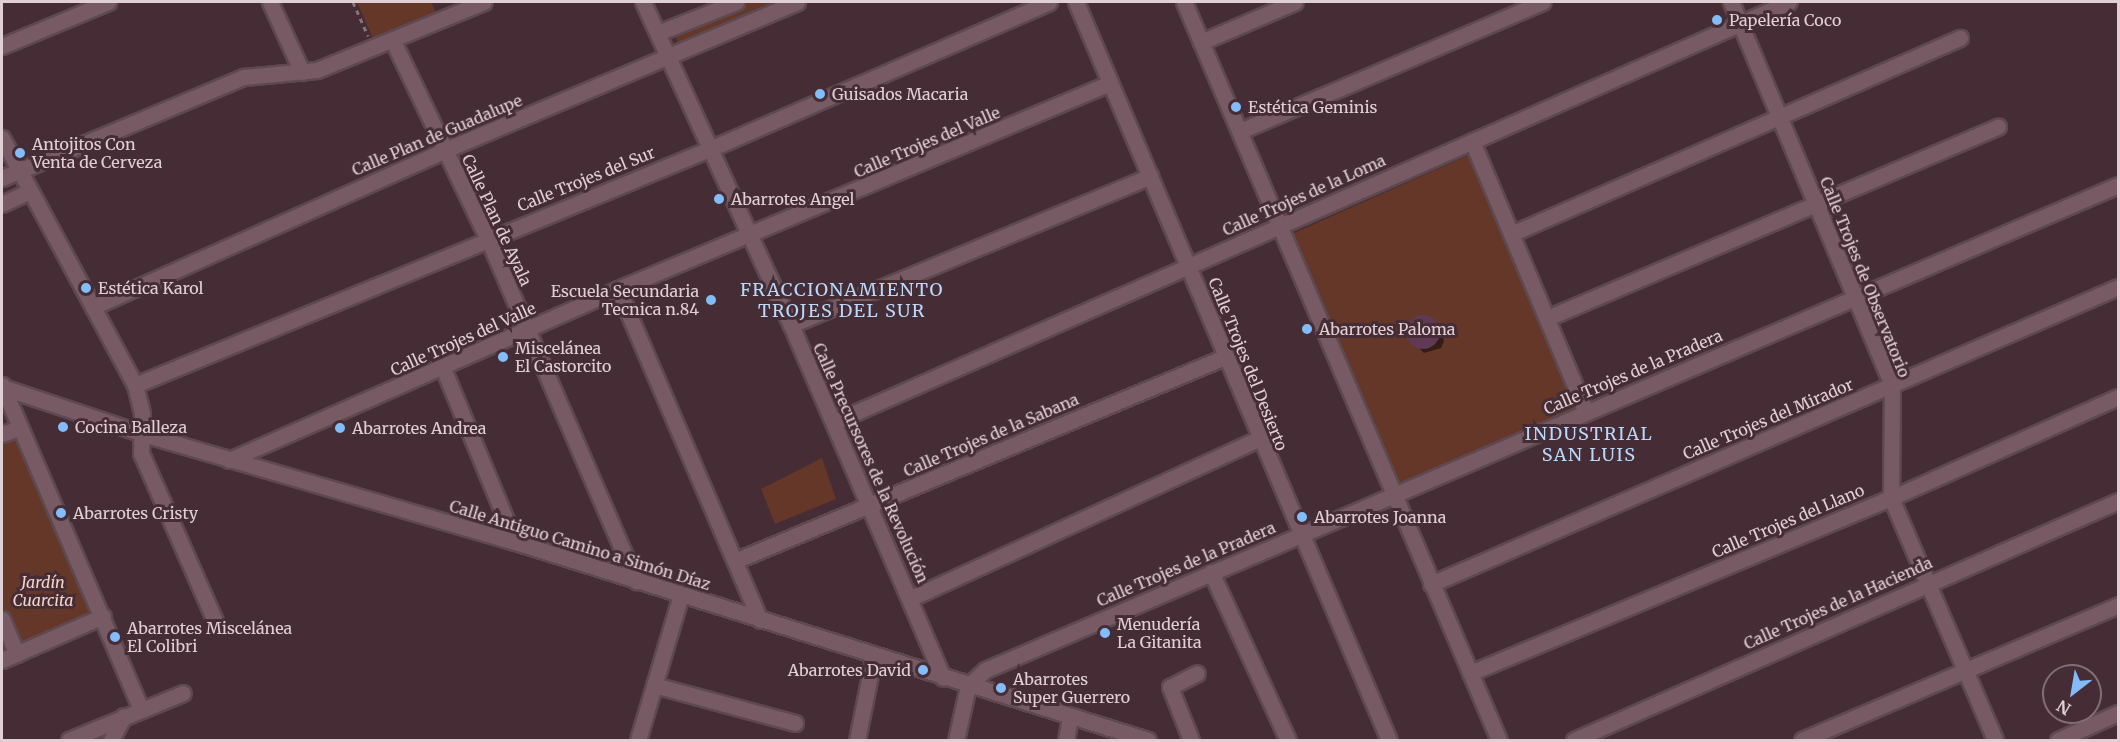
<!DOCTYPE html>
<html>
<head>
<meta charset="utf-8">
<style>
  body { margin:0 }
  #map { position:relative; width:2120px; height:742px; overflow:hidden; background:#462d35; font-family:Merriweather,serif }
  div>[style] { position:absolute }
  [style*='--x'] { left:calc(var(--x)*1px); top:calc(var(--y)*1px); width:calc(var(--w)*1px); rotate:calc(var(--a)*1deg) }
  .green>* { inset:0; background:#643728 }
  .shadow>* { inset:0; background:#0007 }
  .building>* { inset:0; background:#5f3956 }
  .round { border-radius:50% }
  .path>* { height:3px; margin-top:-1.5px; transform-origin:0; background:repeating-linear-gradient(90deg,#88737a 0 4.5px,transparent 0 9px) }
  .roads { filter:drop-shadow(2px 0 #5e4950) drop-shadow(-2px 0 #5e4950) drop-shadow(0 2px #5e4950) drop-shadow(0 -2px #5e4950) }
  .minor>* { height:15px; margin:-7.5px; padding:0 7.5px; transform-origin:7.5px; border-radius:7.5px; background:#775a63 }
  .secondary>* { height:15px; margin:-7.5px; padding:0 7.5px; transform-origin:7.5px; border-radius:7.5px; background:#775a63 }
  .dots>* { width:16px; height:16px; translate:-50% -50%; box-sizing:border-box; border:3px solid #462d35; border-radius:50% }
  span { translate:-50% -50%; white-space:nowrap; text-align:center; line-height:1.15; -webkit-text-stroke:6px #462d35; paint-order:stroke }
  .poi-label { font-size:16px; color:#e0cfd4 }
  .left { translate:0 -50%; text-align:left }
  .right { translate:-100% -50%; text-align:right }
  .street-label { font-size:16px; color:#e0cfd4 }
  .park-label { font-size:16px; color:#f4d4c9; font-style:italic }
  .neighbourhood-label { font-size:18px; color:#b8d8fc; letter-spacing:1.5px }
  .frame { position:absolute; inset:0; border:3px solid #e0cfd4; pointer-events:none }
  .north { position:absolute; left:2042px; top:664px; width:60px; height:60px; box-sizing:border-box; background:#462d35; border:2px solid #846e75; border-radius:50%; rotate:211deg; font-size:16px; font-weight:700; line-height:24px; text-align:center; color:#e0cfd4 }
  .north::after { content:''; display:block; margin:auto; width:21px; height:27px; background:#82bcfa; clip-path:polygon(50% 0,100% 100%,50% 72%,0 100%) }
</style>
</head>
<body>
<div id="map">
  <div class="green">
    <div style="clip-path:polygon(357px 2px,431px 2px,437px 15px,375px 43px)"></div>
    <div style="clip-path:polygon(742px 2px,776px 2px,679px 45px,675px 35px)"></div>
    <div style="clip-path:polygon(1471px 154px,1578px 409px,1396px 486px,1292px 234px)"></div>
    <div style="clip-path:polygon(18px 431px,97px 613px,19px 648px,2px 611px,2px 437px)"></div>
    <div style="clip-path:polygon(822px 458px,836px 499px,775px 524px,761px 489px)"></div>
  </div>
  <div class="shadow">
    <div style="clip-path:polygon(1422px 316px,1440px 328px,1444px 341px,1441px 348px,1424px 353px,1419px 348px,1409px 331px,1411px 322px)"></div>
  </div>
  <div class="building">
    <div class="round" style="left:1406px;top:315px;width:34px;height:34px"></div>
  </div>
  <div class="path">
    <div style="--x:353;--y:2;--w:37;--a:66"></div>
  </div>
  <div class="roads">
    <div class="minor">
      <div style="--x:270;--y:2;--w:77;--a:65.4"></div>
      <div style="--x:643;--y:2;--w:355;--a:65.4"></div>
      <div style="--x:791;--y:325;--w:384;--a:66.7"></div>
      <div style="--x:1076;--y:2;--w:802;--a:67.02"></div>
      <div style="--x:1184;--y:2;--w:802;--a:66.89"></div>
      <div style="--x:1731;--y:2;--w:415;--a:67.2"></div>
      <div style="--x:1892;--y:385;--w:113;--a:90.5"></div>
      <div style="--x:1891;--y:498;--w:263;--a:66.7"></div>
      <div style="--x:660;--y:32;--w:82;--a:-21.5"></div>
      <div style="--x:393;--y:41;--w:220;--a:64.4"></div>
      <div style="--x:488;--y:239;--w:373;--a:66.6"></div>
      <div style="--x:1201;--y:42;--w:102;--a:-23.1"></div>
      <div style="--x:2;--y:46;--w:115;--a:-22.5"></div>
      <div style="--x:1240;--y:131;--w:329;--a:-23.1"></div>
      <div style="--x:2;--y:138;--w:281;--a:61.7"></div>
      <div style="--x:135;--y:385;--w:29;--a:76"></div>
      <div style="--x:142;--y:413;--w:40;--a:91.4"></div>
      <div style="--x:141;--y:453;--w:186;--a:66.2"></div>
      <div style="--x:1472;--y:141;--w:294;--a:67.2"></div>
      <div style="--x:2;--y:178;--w:262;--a:-22.7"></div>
      <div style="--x:244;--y:77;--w:73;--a:-5.5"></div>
      <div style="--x:317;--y:70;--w:180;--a:-22.2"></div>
      <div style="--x:2;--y:204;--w:31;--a:-25"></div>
      <div style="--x:1511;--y:234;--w:490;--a:-23.6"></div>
      <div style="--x:618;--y:289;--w:360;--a:66.8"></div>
      <div style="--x:93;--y:307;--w:385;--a:-24"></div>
      <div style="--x:445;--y:150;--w:382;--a:-22.8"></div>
      <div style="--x:1547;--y:318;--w:490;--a:-23"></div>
      <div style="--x:791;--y:325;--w:389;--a:-22.5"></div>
      <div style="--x:443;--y:368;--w:188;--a:67.5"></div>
      <div style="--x:2;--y:385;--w:353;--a:66.8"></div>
      <div style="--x:135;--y:385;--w:624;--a:-22.33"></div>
      <div style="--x:712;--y:148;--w:367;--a:-23.4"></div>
      <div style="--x:834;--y:422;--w:1043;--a:-23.74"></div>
      <div style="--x:2;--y:434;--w:18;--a:-19"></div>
      <div style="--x:229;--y:460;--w:425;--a:-23.7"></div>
      <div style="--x:618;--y:289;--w:533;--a:-22.72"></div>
      <div style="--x:737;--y:560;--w:529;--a:-22.59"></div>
      <div style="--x:1211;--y:572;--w:185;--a:65.4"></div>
      <div style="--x:1431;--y:584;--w:748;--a:-23.38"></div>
      <div style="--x:911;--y:598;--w:383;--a:-24.6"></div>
      <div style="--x:2;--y:619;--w:38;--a:67"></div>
      <div style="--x:2;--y:660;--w:110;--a:-23.5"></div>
      <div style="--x:1470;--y:673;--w:456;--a:-22.6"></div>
      <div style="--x:1891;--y:498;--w:248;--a:-24"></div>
      <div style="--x:654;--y:685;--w:146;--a:15.1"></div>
      <div style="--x:69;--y:740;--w:123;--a:-22.4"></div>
      <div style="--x:111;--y:740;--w:27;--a:-62"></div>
      <div style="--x:638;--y:740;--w:151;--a:-73.5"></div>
      <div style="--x:857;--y:740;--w:87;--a:-78.7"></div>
      <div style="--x:956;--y:740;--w:55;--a:-77.5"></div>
      <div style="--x:968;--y:686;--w:23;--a:-43"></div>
      <div style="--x:985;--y:670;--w:1232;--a:-23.17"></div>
      <div style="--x:1066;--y:740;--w:22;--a:-80"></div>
      <div style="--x:1191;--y:740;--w:57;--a:-111.6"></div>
      <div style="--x:1170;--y:687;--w:30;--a:-27"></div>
      <div style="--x:1574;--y:740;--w:594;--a:-23.72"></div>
      <div style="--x:1802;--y:740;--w:344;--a:-23.1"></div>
      <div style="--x:2058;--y:740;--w:66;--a:-24.2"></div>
    </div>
    <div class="secondary">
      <div style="--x:2;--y:387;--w:149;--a:18.4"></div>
      <div style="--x:143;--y:434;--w:387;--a:16.2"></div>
      <div style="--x:515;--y:542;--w:663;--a:17.37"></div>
    </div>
  </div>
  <div class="dots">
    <div style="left:1717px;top:20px;background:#82bcfa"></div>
    <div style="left:820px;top:94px;background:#82bcfa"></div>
    <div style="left:1236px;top:107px;background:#82bcfa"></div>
    <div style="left:20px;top:153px;background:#82bcfa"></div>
    <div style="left:719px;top:199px;background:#82bcfa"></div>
    <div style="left:86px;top:288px;background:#82bcfa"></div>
    <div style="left:711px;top:300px;background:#82bcfa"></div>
    <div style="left:1307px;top:329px;background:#82bcfa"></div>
    <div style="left:503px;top:357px;background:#82bcfa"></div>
    <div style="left:63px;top:427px;background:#82bcfa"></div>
    <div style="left:340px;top:428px;background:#82bcfa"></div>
    <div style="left:61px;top:513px;background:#82bcfa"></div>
    <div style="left:1302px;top:517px;background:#82bcfa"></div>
    <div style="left:1105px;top:633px;background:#82bcfa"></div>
    <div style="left:115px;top:637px;background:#82bcfa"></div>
    <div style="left:923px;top:670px;background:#82bcfa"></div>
    <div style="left:1001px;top:688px;background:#82bcfa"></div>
  </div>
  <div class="poi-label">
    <span class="left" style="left:1729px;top:20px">Papelería Coco</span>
    <span class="left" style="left:832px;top:94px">Guisados Macaria</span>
    <span class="left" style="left:1248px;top:107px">Estética Geminis</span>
    <span class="left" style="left:32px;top:153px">Antojitos Con<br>Venta de Cerveza</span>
    <span class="left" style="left:731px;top:199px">Abarrotes Angel</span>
    <span class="left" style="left:98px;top:288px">Estética Karol</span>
    <span class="right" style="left:699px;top:300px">Escuela Secundaria<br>Tecnica n.84</span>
    <span class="left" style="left:1319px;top:329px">Abarrotes Paloma</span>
    <span class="left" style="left:515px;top:357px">Miscelánea<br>El Castorcito</span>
    <span class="left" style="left:75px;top:427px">Cocina Balleza</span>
    <span class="left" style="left:352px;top:428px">Abarrotes Andrea</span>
    <span class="left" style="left:73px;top:513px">Abarrotes Cristy</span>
    <span class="left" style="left:1314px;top:517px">Abarrotes Joanna</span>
    <span class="left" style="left:1117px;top:633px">Menudería<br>La Gitanita</span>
    <span class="left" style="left:127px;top:637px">Abarrotes Miscelánea<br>El Colibri</span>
    <span class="right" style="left:911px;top:670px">Abarrotes David</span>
    <span class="left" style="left:1013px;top:688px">Abarrotes<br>Super Guerrero</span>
  </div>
  <div class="street-label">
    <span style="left:437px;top:135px;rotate:-23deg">Calle Plan de Guadalupe</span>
    <span style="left:927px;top:142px;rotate:-23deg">Calle Trojes del Valle</span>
    <span style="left:586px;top:179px;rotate:-22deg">Calle Trojes del Sur</span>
    <span style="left:1304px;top:195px;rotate:-24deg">Calle Trojes de la Loma</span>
    <span style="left:497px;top:220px;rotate:65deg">Calle Plan de Ayala</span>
    <span style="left:1865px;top:277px;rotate:68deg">Calle Trojes de Observatorio</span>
    <span style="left:463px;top:339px;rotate:-24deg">Calle Trojes del Valle</span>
    <span style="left:1248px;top:364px;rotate:68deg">Calle Trojes del Desierto</span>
    <span style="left:1633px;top:372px;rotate:-23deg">Calle Trojes de la Pradera</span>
    <span style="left:1768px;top:419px;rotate:-23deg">Calle Trojes del Mirador</span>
    <span style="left:991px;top:435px;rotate:-23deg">Calle Trojes de la Sabana</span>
    <span style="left:871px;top:463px;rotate:66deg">Calle Precursores de la Revolución</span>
    <span style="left:1788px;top:521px;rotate:-23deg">Calle Trojes del Llano</span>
    <span style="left:580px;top:545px;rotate:17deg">Calle Antiguo Camino a Simón Díaz</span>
    <span style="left:1186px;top:564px;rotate:-23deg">Calle Trojes de la Pradera</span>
    <span style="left:1838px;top:603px;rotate:-24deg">Calle Trojes de la Hacienda</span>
  </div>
  <div class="park-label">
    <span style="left:43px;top:591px">Jardín<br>Cuarcita</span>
  </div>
  <div class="neighbourhood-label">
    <span style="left:842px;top:301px">FRACCIONAMIENTO<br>TROJES DEL SUR</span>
    <span style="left:1589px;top:445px">INDUSTRIAL<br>SAN LUIS</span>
  </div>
  <div class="frame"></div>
  <div class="north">N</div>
</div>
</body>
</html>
